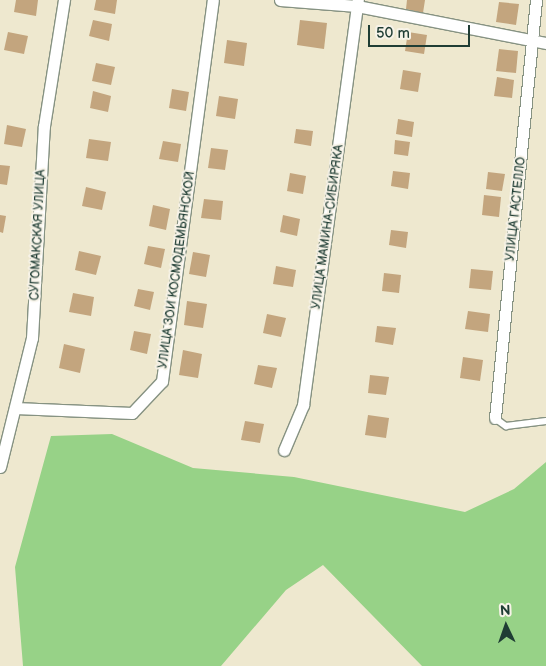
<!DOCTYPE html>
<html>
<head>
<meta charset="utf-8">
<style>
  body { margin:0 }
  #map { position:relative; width:546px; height:666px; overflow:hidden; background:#eee8cf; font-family:"Balsamiq Sans",sans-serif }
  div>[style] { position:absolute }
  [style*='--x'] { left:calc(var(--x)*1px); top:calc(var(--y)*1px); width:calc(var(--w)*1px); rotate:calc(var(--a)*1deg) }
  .green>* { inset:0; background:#97d287 }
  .building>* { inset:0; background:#c3a57e }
  .roads { filter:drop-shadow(1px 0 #869282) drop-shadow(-1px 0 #869282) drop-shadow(0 1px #869282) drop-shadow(0 -1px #869282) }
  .service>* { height:5.5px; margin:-2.75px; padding:0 2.75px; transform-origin:2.75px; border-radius:2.75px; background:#fff }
  .minor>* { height:11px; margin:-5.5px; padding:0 5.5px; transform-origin:5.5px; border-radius:5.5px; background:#fff }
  span { translate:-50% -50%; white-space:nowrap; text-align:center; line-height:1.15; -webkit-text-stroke:4px #f7f3e8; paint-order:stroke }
  .street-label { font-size:12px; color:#1f3d34 }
  .north { position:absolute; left:481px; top:601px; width:50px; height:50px; -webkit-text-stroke:4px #f7f3e8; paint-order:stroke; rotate:357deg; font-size:14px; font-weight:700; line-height:20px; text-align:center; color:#1f3d34 }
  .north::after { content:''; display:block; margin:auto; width:18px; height:22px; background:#1f3d34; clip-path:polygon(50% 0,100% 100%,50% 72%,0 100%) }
  .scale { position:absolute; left:368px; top:25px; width:102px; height:22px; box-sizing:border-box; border:2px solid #1f3d34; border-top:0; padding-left:6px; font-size:15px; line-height:18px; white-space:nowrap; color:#1f3d34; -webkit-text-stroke:4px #f7f3e8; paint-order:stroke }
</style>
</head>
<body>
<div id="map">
  <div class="green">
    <div style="clip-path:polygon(112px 434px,193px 468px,294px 477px,465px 512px,514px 489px,546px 462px,546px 666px,422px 666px,323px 565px,286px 590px,221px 666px,23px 666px,15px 567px,51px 436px)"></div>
  </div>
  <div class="building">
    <div style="clip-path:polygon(16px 0,38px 0,36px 16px,14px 12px)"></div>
    <div style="clip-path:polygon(96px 0,117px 0,115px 14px,94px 10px)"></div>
    <div style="clip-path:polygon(407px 0,425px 0,423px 13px,406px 9px)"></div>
    <div style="clip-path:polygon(499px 2px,519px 4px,516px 25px,496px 22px)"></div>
    <div style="clip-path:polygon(93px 20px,112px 24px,109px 41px,89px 36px)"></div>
    <div style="clip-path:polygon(300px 20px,327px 23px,324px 49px,297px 45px)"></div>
    <div style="clip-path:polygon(8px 32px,28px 36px,24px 54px,4px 50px)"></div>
    <div style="clip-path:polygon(408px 32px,427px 35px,424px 54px,405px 51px)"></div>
    <div style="clip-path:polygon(227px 40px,247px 43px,244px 66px,224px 63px)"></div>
    <div style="clip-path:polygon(499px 49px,518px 51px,516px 73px,496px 71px)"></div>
    <div style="clip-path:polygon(96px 63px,115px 67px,111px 85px,92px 81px)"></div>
    <div style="clip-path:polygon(403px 70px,421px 73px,418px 92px,400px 89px)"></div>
    <div style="clip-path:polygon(497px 77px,514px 80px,512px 98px,494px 96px)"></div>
    <div style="clip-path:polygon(172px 89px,189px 92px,186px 111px,169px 108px)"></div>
    <div style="clip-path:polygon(93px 91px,111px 96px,108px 112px,90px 108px)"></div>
    <div style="clip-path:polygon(219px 96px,238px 99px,235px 119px,216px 116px)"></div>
    <div style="clip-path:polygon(398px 119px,414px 122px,412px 137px,396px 134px)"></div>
    <div style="clip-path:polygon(7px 125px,26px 129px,22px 147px,4px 144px)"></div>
    <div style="clip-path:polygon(296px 129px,313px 131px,311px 146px,294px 143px)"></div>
    <div style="clip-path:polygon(89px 139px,111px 142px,108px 161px,86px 158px)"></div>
    <div style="clip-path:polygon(395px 140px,410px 142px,408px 156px,394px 154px)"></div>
    <div style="clip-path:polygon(163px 141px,181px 144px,178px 162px,159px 159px)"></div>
    <div style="clip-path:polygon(211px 148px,228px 150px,225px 170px,208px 168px)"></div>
    <div style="clip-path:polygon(0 165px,10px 166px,7px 185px,0 184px)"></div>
    <div style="clip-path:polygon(393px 171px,410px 173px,408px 189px,391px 186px)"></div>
    <div style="clip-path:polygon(488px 172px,505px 174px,502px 191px,486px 189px)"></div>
    <div style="clip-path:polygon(290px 173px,306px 176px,303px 194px,287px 191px)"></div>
    <div style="clip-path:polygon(86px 187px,106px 192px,102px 210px,82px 206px)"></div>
    <div style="clip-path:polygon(484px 195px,501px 197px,499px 217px,482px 215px)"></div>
    <div style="clip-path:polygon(204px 199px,223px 201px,221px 220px,201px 218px)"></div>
    <div style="clip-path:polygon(153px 205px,170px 209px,166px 230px,149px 226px)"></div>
    <div style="clip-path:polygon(0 215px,6px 216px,3px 233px,0 232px)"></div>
    <div style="clip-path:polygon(283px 215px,300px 219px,297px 236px,280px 232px)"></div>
    <div style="clip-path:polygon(391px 230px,408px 232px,406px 248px,389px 245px)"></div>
    <div style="clip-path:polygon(148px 246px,165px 249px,161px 268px,144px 264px)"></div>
    <div style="clip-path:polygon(79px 251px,101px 256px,96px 275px,75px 270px)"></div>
    <div style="clip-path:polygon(193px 252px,210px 255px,206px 277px,189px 274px)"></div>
    <div style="clip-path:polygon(276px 266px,296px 270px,293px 287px,273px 284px)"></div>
    <div style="clip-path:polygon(471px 269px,493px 271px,491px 290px,469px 288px)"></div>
    <div style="clip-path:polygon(384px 273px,401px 275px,399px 293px,382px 291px)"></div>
    <div style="clip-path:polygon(138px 289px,154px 292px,150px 310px,134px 306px)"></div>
    <div style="clip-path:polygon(73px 293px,94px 297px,91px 316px,69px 312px)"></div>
    <div style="clip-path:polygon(187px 301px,207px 304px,203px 328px,184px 325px)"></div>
    <div style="clip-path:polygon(468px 311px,490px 314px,488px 332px,465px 329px)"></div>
    <div style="clip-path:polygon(267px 314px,286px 318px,281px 337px,263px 333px)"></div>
    <div style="clip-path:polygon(377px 326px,396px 328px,393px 345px,375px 342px)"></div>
    <div style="clip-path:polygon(134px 331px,151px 334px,147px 354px,130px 350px)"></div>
    <div style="clip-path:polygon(64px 344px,85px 349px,80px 373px,59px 368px)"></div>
    <div style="clip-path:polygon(183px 350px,202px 354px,198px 378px,179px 375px)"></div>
    <div style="clip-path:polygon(463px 357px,483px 360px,480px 381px,460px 378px)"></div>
    <div style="clip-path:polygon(258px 365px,277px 368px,272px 388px,254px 384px)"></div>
    <div style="clip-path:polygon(370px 375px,389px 377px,386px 395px,368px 393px)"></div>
    <div style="clip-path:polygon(368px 415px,389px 418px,386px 438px,365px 435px)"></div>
    <div style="clip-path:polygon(245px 421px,264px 424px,260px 443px,241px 440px)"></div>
  </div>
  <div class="roads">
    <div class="service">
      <div style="--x:495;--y:418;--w:14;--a:36"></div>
      <div style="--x:506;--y:426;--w:40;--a:-7.1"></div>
    </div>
    <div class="minor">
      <div style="--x:280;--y:0;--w:77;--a:4.5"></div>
      <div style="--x:357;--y:6;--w:193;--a:11.1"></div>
      <div style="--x:15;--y:408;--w:117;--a:2.4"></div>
      <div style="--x:132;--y:413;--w:44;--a:-46.8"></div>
      <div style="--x:162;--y:381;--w:384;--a:-82.4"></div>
      <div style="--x:495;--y:418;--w:420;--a:-84.4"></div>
      <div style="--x:284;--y:450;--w:49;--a:-67.1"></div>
      <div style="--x:303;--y:405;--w:409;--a:-82.3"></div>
      <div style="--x:0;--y:467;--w:133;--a:-76.1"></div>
      <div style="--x:32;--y:338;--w:212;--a:-86.8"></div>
      <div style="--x:44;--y:126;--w:128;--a:-81"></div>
    </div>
  </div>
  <div class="street-label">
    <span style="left:516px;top:209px;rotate:-84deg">УЛИЦА ГАСТЕЛЛО</span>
    <span style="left:328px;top:227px;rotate:-82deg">УЛИЦА МАМИНА-СИБИРЯКА</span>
    <span style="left:38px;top:235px;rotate:-87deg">СУГОМАКСКАЯ УЛИЦА</span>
    <span style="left:177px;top:270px;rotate:-82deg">УЛИЦА ЗОИ КОСМОДЕМЬЯНСКОЙ</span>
  </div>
  <div class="north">N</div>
  <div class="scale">50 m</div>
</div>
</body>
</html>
